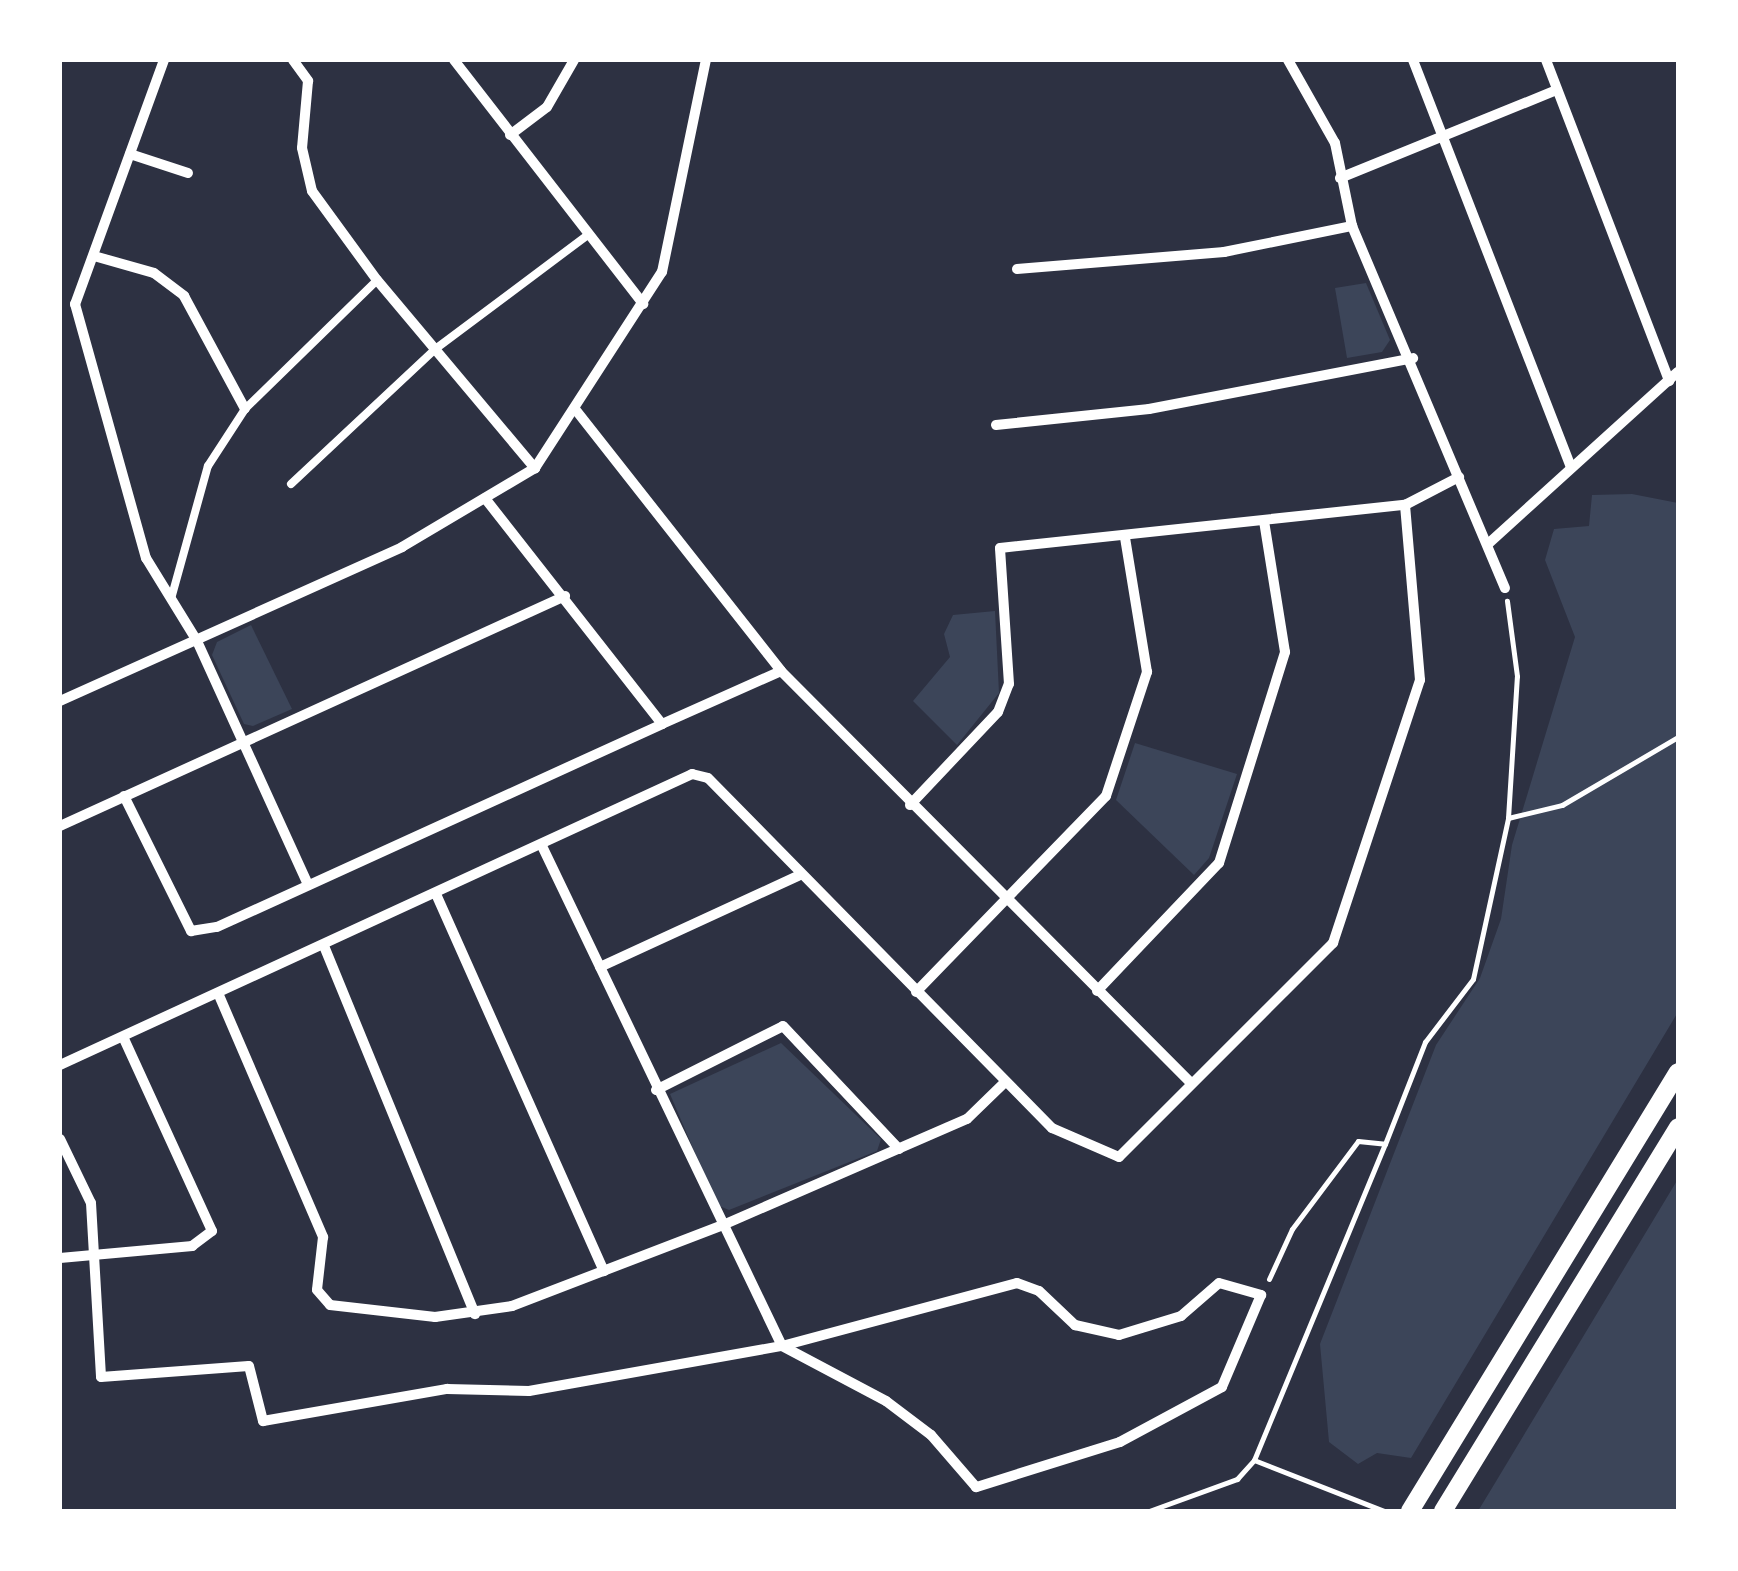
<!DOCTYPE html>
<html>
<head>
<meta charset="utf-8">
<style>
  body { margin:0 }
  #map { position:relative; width:1738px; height:1571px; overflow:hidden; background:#2d3142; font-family:"Space Grotesk",sans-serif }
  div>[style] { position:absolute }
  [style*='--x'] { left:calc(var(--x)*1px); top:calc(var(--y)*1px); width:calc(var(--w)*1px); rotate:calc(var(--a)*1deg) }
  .green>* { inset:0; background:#3c4559 }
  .path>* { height:5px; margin:-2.5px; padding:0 2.5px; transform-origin:2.5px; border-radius:2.5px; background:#fff }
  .service>* { height:8px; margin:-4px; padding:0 4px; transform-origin:4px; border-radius:4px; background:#fff }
  .minor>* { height:10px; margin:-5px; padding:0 5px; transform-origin:5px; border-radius:5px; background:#fff }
  .tertiary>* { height:18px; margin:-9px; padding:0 9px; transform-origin:9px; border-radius:9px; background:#fff }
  span { translate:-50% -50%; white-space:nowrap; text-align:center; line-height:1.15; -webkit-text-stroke:8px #fff; paint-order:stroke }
  .frame { position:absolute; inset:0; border:62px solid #fff; pointer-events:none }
</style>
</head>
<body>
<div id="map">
  <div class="green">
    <div style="clip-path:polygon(1366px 283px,1390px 340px,1382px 352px,1347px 358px,1335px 288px)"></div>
    <div style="clip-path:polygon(1632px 494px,1678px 503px,1678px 1012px,1411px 1458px,1377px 1453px,1358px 1464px,1329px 1442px,1320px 1344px,1436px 1045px,1480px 978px,1501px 919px,1512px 845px,1575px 637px,1545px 560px,1554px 529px,1589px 526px,1592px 495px)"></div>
    <div style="clip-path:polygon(995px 611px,999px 693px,957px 745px,913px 701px,950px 657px,944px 634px,953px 615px)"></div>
    <div style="clip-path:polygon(251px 625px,292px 709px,253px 726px,244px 724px,212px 655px,217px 642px)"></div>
    <div style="clip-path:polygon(1135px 743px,1237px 774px,1209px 858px,1194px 875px,1116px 800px)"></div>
    <div style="clip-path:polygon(781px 1043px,881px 1139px,877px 1151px,729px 1210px,717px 1205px,670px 1094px)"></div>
    <div style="clip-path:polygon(1678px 1179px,1678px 1511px,1478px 1511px,1489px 1493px)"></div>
  </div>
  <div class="path">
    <div style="--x:1508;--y:818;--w:56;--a:-13.5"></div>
    <div style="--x:1562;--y:805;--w:134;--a:-30.4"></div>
    <div style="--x:1269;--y:1279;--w:55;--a:-65.3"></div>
    <div style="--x:1292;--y:1229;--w:110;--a:-53.1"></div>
    <div style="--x:1358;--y:1141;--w:27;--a:6"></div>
    <div style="--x:1385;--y:1144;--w:110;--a:-68.6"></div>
    <div style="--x:1425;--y:1042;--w:79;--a:-52.7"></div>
    <div style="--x:1473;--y:979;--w:165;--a:-77.7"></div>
    <div style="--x:1508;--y:818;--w:142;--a:-86.4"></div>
    <div style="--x:1517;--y:676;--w:76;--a:-97.6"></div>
    <div style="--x:1254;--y:1460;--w:140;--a:21.4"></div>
    <div style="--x:1149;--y:1511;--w:94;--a:-20"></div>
    <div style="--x:1237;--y:1479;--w:25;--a:-48"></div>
    <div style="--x:1254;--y:1460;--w:342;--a:-67.5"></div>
  </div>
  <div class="service">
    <div style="--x:291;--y:484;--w:196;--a:-43.1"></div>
    <div style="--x:434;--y:350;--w:192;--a:-36.8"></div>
    <div style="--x:171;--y:599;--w:138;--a:-74.5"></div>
    <div style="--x:208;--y:466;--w:68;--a:-57"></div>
    <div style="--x:245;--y:409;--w:185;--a:-44.3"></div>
  </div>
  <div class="minor">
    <div style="--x:164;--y:60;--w:260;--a:110"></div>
    <div style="--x:75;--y:304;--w:264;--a:74.4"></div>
    <div style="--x:146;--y:558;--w:97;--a:58.4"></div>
    <div style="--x:197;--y:641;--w:268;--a:65.5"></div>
    <div style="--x:293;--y:60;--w:26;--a:54"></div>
    <div style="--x:308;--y:81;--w:67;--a:95.1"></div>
    <div style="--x:302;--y:148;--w:44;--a:76.9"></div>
    <div style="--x:312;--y:191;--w:110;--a:53.9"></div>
    <div style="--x:377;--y:280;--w:246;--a:50"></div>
    <div style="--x:454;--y:60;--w:309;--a:52.2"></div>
    <div style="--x:1288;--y:60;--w:95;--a:60.5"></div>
    <div style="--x:1335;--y:143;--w:85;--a:78.4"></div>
    <div style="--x:1352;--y:226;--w:393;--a:67.1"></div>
    <div style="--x:1413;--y:60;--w:437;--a:68.8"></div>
    <div style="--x:1546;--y:60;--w:344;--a:69"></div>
    <div style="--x:510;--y:135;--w:46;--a:-37.1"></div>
    <div style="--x:547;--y:107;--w:54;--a:-60.1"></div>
    <div style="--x:130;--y:154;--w:61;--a:18.1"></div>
    <div style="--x:1340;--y:178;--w:234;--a:-22.1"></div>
    <div style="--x:94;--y:256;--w:62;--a:15.8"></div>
    <div style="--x:154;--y:273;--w:38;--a:37"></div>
    <div style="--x:184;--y:296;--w:128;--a:61.6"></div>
    <div style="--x:1017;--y:269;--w:208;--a:-4.7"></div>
    <div style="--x:1224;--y:252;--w:131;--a:-11.5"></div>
    <div style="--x:575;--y:409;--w:333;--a:51.8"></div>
    <div style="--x:781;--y:671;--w:580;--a:45.14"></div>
    <div style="--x:996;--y:425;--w:154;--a:-6"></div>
    <div style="--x:1149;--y:409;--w:269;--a:-10.9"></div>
    <div style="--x:1488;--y:544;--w:256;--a:-42.2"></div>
    <div style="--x:60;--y:701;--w:375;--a:-24.2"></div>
    <div style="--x:402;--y:547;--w:155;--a:-30.7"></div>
    <div style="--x:535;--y:468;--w:234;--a:-57.1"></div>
    <div style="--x:662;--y:272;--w:217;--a:-78.3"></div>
    <div style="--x:662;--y:724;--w:130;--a:-24"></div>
    <div style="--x:124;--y:796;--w:151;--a:63.6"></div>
    <div style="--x:191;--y:931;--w:26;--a:-9"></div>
    <div style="--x:217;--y:927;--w:489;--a:-24.5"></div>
    <div style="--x:662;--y:724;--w:287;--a:-128.1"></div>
    <div style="--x:910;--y:805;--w:128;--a:-46.6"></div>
    <div style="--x:998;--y:712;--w:30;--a:-69"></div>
    <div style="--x:1009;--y:684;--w:136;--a:-93.8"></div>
    <div style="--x:1000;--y:548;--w:407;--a:-6.1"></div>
    <div style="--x:1405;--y:505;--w:61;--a:-27.4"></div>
    <div style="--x:60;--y:826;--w:555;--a:-24.49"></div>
    <div style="--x:436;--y:894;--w:413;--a:66"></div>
    <div style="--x:324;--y:946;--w:398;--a:67.7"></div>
    <div style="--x:600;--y:967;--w:218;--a:-24.7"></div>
    <div style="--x:1097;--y:991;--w:177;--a:-46.4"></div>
    <div style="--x:1219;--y:863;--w:221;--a:-72.6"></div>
    <div style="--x:1285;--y:652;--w:133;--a:-99.1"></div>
    <div style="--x:916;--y:992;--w:273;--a:-45.9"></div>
    <div style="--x:1106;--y:796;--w:131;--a:-71.7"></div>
    <div style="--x:1147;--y:672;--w:137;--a:-99.3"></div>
    <div style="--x:218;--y:993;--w:266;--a:66.7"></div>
    <div style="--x:323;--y:1237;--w:53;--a:96.5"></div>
    <div style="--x:317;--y:1290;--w:20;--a:49"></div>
    <div style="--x:330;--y:1305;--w:106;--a:6.5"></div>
    <div style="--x:435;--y:1317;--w:78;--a:-8.1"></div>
    <div style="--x:512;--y:1306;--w:226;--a:-21"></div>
    <div style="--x:723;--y:1225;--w:266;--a:-23.5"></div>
    <div style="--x:967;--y:1119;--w:53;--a:-44.2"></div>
    <div style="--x:60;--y:1065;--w:696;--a:-24.72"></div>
    <div style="--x:692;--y:774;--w:16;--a:14"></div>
    <div style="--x:708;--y:778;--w:491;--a:45.5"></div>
    <div style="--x:1052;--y:1128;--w:73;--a:23.4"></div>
    <div style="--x:1119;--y:1157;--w:303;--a:-45"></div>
    <div style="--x:1333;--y:943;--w:277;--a:-71.7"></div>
    <div style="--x:1420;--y:680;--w:176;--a:-94.9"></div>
    <div style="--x:656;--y:1090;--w:142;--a:-26.7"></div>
    <div style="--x:783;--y:1026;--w:169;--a:46.7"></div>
    <div style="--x:60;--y:1139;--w:71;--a:64.2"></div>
    <div style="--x:91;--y:1203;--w:174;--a:86.7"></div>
    <div style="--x:101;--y:1377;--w:148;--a:-4.3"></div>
    <div style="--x:249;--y:1366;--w:57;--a:75.7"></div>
    <div style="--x:263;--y:1421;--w:187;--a:-9.9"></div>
    <div style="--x:447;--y:1389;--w:82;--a:1.4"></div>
    <div style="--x:529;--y:1391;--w:257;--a:-10.1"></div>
    <div style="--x:782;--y:1346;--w:243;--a:-15"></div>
    <div style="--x:1017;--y:1283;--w:23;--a:20"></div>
    <div style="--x:1039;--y:1291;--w:50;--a:43.4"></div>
    <div style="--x:1075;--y:1325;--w:45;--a:12.8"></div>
    <div style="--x:1119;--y:1335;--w:65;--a:-17"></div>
    <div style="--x:1181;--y:1316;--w:50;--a:-41"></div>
    <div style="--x:1219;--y:1283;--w:44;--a:15.9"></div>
    <div style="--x:1261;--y:1295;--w:100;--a:113"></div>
    <div style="--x:1222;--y:1387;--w:116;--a:151.7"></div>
    <div style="--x:1120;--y:1442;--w:151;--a:162.6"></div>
    <div style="--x:976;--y:1487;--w:69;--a:-130.9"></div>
    <div style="--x:931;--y:1435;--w:56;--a:-142.9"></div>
    <div style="--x:886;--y:1401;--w:118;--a:-152.1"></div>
    <div style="--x:782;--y:1346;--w:555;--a:-115.64"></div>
    <div style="--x:60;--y:1258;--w:133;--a:-5.2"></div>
    <div style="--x:192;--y:1246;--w:25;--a:-37"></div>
    <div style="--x:212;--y:1231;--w:213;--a:-114.6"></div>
  </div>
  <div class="tertiary">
    <div style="--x:1410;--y:1511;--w:514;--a:-58.6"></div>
    <div style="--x:1443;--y:1511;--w:450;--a:-58.5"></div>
  </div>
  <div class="frame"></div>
</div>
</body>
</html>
